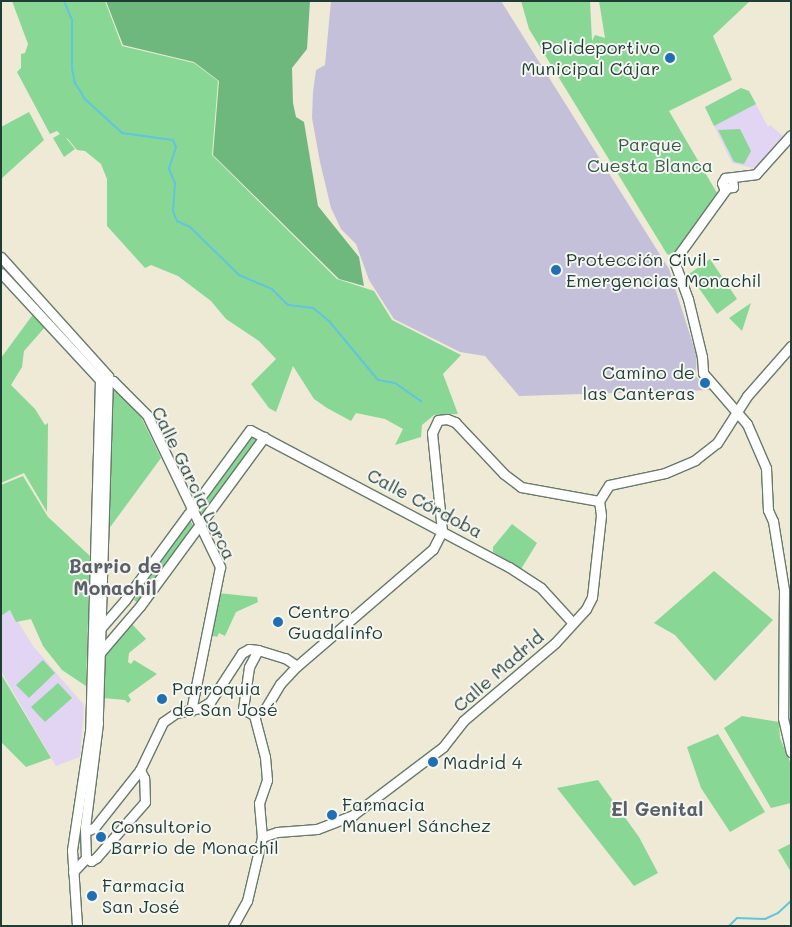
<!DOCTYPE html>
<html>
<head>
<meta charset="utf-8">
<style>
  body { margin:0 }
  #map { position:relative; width:792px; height:927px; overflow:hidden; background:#eeead5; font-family:Mali,sans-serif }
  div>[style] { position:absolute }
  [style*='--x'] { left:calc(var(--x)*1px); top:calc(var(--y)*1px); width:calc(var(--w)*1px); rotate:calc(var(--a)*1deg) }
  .built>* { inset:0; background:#e2d4f3 }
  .industrial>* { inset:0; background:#c5c0da }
  .green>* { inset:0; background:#89d795 }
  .forest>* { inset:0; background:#6eb87e }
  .stream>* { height:2px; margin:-1px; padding:0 1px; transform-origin:1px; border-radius:1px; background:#60c5de }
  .roads { filter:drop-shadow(1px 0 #677a6c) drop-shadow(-1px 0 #677a6c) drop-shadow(0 1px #677a6c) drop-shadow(0 -1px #677a6c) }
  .tertiary>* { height:9px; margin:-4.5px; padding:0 4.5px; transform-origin:4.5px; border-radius:4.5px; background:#fff }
  .dots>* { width:14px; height:14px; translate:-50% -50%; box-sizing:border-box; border:2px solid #f6f6f2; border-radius:50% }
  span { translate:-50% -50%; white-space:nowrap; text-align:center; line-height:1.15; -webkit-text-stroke:4px #f6f6f2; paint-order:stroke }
  .poi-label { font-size:18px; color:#1f3d34 }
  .right { translate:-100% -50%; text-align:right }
  .left { translate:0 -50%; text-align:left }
  .park-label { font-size:18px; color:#345c47 }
  .street-label { font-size:18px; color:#1f3d34 }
  .neighbourhood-label { font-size:19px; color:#5a5f68; font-weight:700 }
  .frame { position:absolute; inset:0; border:2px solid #1f3d34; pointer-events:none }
</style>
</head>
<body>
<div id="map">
  <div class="built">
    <div style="clip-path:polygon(741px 88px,749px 91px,768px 127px,770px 125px,784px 137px,757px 169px,732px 163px,705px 107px)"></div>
    <div style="clip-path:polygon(11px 610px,33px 646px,84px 705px,80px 757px,56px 766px,1px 671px,1px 616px)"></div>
  </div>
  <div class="industrial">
    <div style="clip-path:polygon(331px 1px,501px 1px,669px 269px,697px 357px,695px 376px,712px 390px,519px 396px,485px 356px,460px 352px,394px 319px,369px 280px,356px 244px,341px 229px,331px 208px,320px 162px,312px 118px,313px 92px,316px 70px,325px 65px)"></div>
  </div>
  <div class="green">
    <div style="clip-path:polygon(12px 1px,105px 1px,122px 46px,194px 63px,218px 81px,212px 155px,337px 279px,374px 291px,392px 320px,461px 355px,443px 374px,458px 414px,434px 415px,422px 425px,421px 437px,395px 445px,403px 429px,385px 419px,356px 413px,351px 421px,327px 408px,314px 399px,293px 366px,276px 412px,269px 408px,251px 384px,276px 359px,259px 341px,226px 319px,211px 301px,178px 276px,151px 265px,145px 268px,107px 226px,107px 179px,101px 164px,85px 151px,77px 150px,68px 139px,66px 138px,75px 149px,64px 157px,53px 138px,60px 134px,57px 131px,50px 134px,17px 72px,21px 68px,21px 54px,25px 53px,28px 44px)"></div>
    <div style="clip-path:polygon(521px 1px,590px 1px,592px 41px,595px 35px,605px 38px,599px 1px,750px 1px,713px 36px,732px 80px,669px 111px,717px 193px,672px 256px,667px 254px,529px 29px)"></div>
    <div style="clip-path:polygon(741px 88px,749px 91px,756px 104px,714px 126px,705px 107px)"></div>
    <div style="clip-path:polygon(29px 112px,44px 140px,1px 179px,1px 127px)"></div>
    <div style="clip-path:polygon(740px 129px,751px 151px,744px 164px,734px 162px,718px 130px)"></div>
    <div style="clip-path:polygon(710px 259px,737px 299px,717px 314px,689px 274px)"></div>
    <div style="clip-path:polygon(751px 303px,742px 331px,729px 318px)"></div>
    <div style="clip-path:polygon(34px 313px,46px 326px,24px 351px,22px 367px,11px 385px,35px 409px,45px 425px,48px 423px,47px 512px,24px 473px,1px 483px,1px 358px)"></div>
    <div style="clip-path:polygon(113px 390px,117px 390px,141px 417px,161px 458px,108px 530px,110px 393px)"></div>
    <div style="clip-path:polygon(250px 436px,257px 439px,201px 517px,197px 509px)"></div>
    <div style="clip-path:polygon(23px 476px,48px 517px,90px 556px,86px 686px,62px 670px,43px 646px,31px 619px,16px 622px,10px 610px,1px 616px,1px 485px)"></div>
    <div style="clip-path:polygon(190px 520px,194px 527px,138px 603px,134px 600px)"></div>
    <div style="clip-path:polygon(512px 524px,537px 543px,521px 569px,493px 552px,493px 547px)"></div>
    <div style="clip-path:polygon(714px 571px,773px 620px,715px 681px,675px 635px,654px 623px)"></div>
    <div style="clip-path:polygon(218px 593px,257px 597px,258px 602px,236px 612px,225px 636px,219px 633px,217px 637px,210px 635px)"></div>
    <div style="clip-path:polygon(131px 623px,146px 639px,129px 653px,128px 662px,131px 664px,134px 660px,157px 674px,128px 695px,131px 700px,128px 703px,125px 700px,103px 698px,104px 658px)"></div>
    <div style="clip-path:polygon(43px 660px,55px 673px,29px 698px,16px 685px)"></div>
    <div style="clip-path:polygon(1px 674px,51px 758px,26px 767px,1px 742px)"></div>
    <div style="clip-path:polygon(58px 683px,72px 698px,45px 722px,31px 707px)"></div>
    <div style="clip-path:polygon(742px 716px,779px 722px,780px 738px,791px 764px,791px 803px,771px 808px,724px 728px)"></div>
    <div style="clip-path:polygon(718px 734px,765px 812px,730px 832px,701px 788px,687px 747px)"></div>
    <div style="clip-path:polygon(598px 780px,639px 837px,658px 873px,634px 886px,557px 788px)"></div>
    <div style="clip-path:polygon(790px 844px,791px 846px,791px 872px,778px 850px)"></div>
  </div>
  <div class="forest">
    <div style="clip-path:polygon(106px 1px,310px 1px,307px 49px,292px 68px,293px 103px,296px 117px,304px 122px,318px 206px,359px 257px,364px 286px,339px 279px,213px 155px,219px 81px,194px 62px,123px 45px)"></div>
  </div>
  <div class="stream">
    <div style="--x:64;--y:1;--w:21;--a:67"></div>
    <div style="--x:72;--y:20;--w:49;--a:90"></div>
    <div style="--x:72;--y:69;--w:14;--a:78"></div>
    <div style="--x:75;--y:83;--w:19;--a:58"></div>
    <div style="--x:85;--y:99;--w:50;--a:42.6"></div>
    <div style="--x:122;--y:133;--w:51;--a:7.8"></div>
    <div style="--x:173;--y:140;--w:8;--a:67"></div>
    <div style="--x:176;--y:147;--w:23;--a:108"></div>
    <div style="--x:169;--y:169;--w:15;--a:67"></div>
    <div style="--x:175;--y:183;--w:28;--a:94"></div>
    <div style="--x:173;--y:211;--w:11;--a:68"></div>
    <div style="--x:177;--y:221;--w:14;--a:25"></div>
    <div style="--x:190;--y:227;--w:69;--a:44.4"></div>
    <div style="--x:239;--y:275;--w:36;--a:23"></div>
    <div style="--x:272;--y:289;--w:23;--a:45"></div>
    <div style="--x:288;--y:305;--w:25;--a:7"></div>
    <div style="--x:313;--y:308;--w:21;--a:39"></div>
    <div style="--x:329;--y:321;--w:77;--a:50.3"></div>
    <div style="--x:378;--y:380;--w:17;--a:10"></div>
    <div style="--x:395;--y:383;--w:32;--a:35"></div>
    <div style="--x:729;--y:926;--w:11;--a:-45"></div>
    <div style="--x:737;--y:918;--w:28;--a:2"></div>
    <div style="--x:765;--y:919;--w:14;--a:-25"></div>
    <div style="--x:778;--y:913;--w:18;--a:-43"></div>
  </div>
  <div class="roads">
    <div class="tertiary">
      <div style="--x:732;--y:178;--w:9;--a:84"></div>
      <div style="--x:733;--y:187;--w:9;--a:174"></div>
      <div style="--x:724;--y:188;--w:5;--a:-112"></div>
      <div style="--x:722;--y:183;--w:6;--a:-59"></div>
      <div style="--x:725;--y:178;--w:31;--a:-7"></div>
      <div style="--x:756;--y:174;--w:52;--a:-48.1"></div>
      <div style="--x:726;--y:189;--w:89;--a:125.8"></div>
      <div style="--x:674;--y:261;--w:40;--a:69.8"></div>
      <div style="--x:688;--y:299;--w:60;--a:76.4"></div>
      <div style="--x:702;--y:357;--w:16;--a:86"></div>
      <div style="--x:703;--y:373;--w:67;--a:49.2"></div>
      <div style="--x:747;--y:424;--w:48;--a:66.6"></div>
      <div style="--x:766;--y:468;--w:42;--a:87.3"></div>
      <div style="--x:768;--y:510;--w:12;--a:66"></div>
      <div style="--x:773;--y:521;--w:70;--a:80.9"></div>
      <div style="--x:784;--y:590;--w:128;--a:90.4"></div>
      <div style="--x:783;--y:718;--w:35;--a:77"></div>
      <div style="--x:1;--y:257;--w:160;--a:48"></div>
      <div style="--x:108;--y:376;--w:347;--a:91.7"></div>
      <div style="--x:98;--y:723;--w:105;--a:97.1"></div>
      <div style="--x:1;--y:273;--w:146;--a:47.2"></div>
      <div style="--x:100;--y:380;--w:351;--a:91.6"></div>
      <div style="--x:90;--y:731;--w:120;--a:98.6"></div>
      <div style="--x:72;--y:850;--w:76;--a:86.2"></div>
      <div style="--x:103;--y:381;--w:10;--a:0"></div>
      <div style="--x:113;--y:381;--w:48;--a:45"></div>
      <div style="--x:147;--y:415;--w:169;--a:64.3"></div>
      <div style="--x:220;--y:567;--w:147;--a:101.4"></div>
      <div style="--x:93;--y:637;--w:49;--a:-49.1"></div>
      <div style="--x:125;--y:600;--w:211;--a:-53.7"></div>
      <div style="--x:250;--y:430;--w:293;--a:27.9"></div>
      <div style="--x:509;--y:567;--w:38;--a:33"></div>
      <div style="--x:541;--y:588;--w:47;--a:47.6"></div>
      <div style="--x:258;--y:650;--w:19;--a:118"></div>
      <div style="--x:249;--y:667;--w:42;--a:98.1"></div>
      <div style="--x:243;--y:709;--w:13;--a:29"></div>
      <div style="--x:254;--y:715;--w:43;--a:75.3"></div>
      <div style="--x:265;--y:757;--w:23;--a:85"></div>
      <div style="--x:267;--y:780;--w:24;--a:109"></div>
      <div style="--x:259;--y:803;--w:34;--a:85"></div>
      <div style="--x:99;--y:654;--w:63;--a:-49.5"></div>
      <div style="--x:140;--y:606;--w:210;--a:-53.7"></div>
      <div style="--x:254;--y:715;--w:13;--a:-29"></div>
      <div style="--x:265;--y:709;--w:29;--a:-59"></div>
      <div style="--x:280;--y:684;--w:25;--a:-47"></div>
      <div style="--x:297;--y:666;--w:179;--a:-40.7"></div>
      <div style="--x:433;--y:549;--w:20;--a:-63"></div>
      <div style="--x:442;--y:531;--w:99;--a:-95.8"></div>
      <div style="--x:432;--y:433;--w:14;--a:-65"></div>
      <div style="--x:438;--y:420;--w:9;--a:-6"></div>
      <div style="--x:447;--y:419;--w:9;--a:21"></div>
      <div style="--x:455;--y:422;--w:71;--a:46.7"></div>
      <div style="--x:504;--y:474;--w:21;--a:37"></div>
      <div style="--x:521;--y:487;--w:79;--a:10.2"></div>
      <div style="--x:86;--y:831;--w:9;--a:-21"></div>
      <div style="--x:94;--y:828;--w:74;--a:-51.6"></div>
      <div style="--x:140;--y:770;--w:53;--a:-64.4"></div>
      <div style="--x:163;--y:722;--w:16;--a:-35"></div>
      <div style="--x:176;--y:713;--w:25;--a:-12"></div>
      <div style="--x:200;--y:708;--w:12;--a:-31"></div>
      <div style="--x:210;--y:702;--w:59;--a:-56.9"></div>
      <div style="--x:242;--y:653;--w:8;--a:-30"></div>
      <div style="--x:249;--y:649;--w:9;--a:6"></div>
      <div style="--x:258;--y:650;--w:28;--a:17"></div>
      <div style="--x:285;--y:658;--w:14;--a:34"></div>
      <div style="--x:86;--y:858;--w:6;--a:31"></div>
      <div style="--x:91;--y:861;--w:6;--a:-31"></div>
      <div style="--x:96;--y:858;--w:74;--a:-48.8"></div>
      <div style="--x:145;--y:802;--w:24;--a:-92"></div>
      <div style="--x:144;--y:778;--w:9;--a:-117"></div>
      <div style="--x:73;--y:872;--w:19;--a:-47"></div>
      <div style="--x:86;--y:858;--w:31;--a:-92"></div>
      <div style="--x:233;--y:926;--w:29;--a:-61"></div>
      <div style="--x:247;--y:901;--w:66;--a:-76.8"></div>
      <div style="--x:262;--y:837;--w:16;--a:-18"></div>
      <div style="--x:277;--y:832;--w:40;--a:-4.3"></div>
      <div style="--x:317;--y:829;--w:39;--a:-21"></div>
      <div style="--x:353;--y:815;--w:113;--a:-37.1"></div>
      <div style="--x:443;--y:747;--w:33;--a:-52"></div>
      <div style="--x:463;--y:721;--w:121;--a:-40.3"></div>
      <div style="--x:555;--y:643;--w:46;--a:-47.6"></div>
      <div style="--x:586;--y:609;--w:13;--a:-63"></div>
      <div style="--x:592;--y:597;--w:82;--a:-83.7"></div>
      <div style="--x:601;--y:515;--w:14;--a:-98"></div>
      <div style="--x:599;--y:501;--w:19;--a:-58"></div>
      <div style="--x:609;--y:485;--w:57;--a:-12.1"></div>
      <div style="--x:665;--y:473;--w:33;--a:-23"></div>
      <div style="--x:695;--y:460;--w:28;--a:-38"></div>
      <div style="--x:717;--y:443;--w:56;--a:-57.4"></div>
      <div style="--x:747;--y:396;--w:67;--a:-48.7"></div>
    </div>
  </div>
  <div class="dots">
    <div style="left:670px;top:58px;background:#1f6fb2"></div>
    <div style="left:556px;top:270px;background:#1f6fb2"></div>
    <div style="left:705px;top:383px;background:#1f6fb2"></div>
    <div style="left:278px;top:622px;background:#1f6fb2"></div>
    <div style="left:162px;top:699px;background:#1f6fb2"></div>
    <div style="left:433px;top:762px;background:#1f6fb2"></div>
    <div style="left:332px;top:815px;background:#1f6fb2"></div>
    <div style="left:101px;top:837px;background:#1f6fb2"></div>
    <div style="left:92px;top:896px;background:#1f6fb2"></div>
  </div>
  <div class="poi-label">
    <span class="right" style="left:660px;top:58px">Polideportivo<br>Municipal Cájar</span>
    <span class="left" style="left:566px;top:270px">Protección Civil -<br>Emergencias Monachil</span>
    <span class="right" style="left:695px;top:383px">Camino de<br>las Canteras</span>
    <span class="left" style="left:288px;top:622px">Centro<br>Guadalinfo</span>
    <span class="left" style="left:172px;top:699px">Parroquia<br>de San José</span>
    <span class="left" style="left:443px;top:762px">Madrid 4</span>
    <span class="left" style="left:342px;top:815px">Farmacia<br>Manuerl Sánchez</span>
    <span class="left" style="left:111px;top:837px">Consultorio<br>Barrio de Monachil</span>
    <span class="left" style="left:102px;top:896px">Farmacia<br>San José</span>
  </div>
  <div class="park-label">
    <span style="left:650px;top:155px">Parque<br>Cuesta Blanca</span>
  </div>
  <div class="street-label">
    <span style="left:194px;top:483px;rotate:64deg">Calle García Lorca</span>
    <span style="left:425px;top:503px;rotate:28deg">Calle Córdoba</span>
    <span style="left:498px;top:671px;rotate:-41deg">Calle Madrid</span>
  </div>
  <div class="neighbourhood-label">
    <span style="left:115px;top:577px">Barrio de<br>Monachil</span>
    <span style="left:657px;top:809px">El Genital</span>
  </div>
  <div class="frame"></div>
</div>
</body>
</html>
